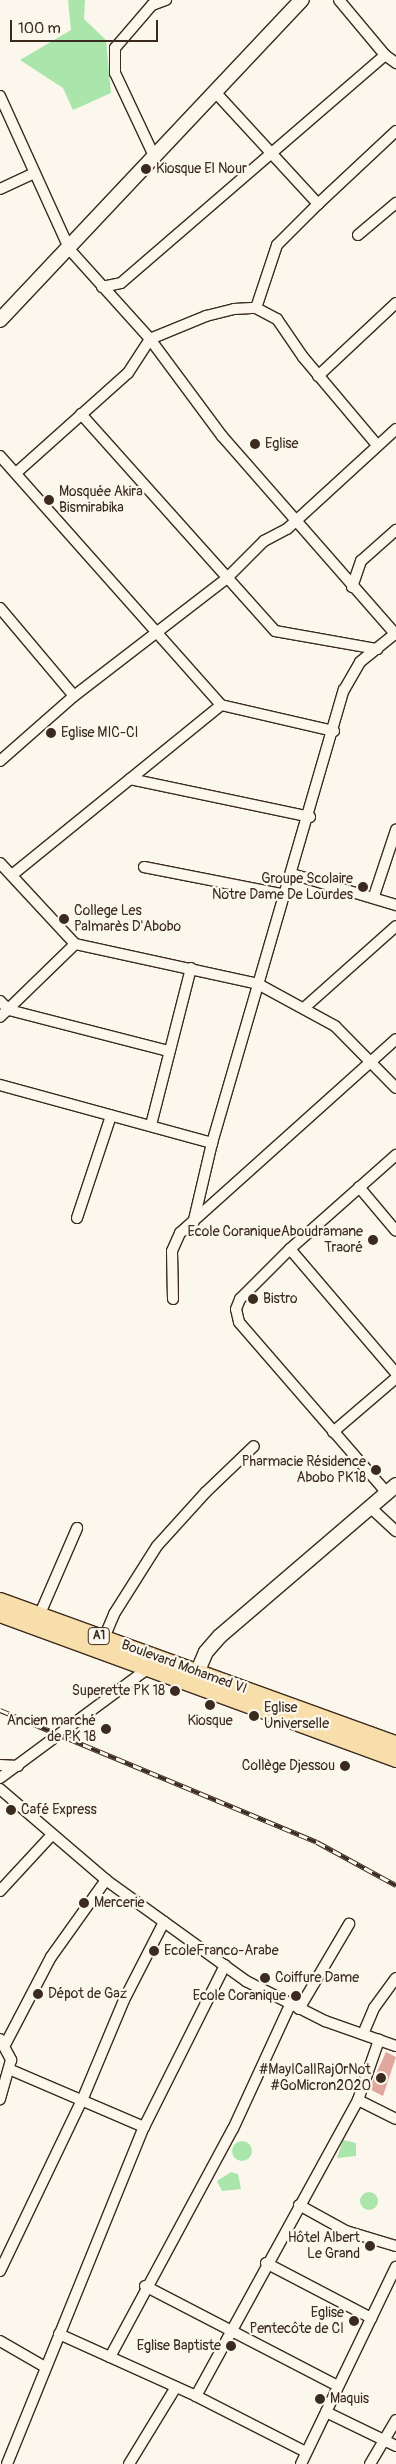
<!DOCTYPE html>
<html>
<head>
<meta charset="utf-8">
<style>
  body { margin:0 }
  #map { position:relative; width:396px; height:2464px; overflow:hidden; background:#fbf7ec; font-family:Pangolin,sans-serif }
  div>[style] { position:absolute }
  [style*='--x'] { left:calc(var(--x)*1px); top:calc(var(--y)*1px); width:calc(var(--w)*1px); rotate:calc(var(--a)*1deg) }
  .green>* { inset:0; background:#aae5ab }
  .round { border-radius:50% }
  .building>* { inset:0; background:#e1a79e }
  .roads { filter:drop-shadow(1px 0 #3b2a1e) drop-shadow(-1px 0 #3b2a1e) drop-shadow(0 1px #3b2a1e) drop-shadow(0 -1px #3b2a1e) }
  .street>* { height:10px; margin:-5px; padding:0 5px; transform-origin:5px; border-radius:5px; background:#fbf7ec }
  .secondary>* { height:14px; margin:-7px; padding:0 7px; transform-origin:7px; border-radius:7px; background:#fbf7ec }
  .primary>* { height:16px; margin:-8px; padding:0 8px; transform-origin:8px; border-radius:8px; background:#f8deab }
  .rail>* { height:5px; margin-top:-2.5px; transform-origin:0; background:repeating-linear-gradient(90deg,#fbf7ec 0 9px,#3b2a1e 0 18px); box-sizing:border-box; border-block:1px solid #3b2a1e }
  .dots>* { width:14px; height:14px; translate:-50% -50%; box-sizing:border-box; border:2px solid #fbf7ec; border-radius:50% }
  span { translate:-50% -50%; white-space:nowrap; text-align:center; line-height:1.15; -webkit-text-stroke:4.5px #fbf7ec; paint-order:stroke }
  .shield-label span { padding:1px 4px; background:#fbf7ec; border:1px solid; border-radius:4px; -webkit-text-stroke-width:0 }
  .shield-label { font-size:12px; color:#3b2a1e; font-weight:700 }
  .poi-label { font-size:14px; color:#3b2a1e }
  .left { translate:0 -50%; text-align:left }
  .right { translate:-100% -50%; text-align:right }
  .street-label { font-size:14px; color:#3b2a1e }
  .scale { position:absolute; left:10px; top:20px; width:148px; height:22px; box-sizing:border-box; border:2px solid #3b2a1e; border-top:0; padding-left:6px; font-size:15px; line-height:18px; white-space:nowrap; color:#3b2a1e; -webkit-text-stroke:4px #fbf7ec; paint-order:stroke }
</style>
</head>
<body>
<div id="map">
  <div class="green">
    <div style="clip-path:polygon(68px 0,85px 0,84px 19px,106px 40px,111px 93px,73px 110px,63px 88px,20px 60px,71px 30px)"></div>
    <div style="clip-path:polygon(343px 2140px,356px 2143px,356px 2156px,337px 2158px)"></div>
    <div class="round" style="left:232px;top:2141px;width:20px;height:20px"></div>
    <div style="clip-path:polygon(231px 2172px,238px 2174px,241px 2189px,222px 2191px,217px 2181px)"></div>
    <div class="round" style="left:360px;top:2192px;width:18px;height:18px"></div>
  </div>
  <div class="building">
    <div style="clip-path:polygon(386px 2052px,396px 2057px,383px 2096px,369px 2089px)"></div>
  </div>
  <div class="roads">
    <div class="street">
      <div style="--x:339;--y:0;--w:72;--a:50.1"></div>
      <div style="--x:385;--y:55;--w:14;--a:36"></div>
      <div style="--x:216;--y:93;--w:151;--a:47.4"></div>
      <div style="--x:318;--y:204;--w:58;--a:135"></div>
      <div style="--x:277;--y:245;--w:66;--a:108.4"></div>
      <div style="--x:0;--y:96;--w:169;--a:65.6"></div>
      <div style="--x:70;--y:250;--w:120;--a:48"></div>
      <div style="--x:150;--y:339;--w:121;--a:53.4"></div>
      <div style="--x:222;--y:436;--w:264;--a:48.8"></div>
      <div style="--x:155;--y:158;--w:94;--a:-115.2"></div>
      <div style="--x:115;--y:73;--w:25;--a:-90"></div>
      <div style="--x:115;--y:48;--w:57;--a:-49.3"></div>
      <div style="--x:152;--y:5;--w:15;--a:-20"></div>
      <div style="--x:0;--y:189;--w:38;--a:-25"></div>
      <div style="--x:318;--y:204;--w:107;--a:-43.1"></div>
      <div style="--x:358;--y:235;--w:50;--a:-40.1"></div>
      <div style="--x:102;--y:287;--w:19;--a:-12"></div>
      <div style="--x:121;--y:283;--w:349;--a:-40.8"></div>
      <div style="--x:318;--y:376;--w:107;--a:-43.1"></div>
      <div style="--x:81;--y:414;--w:291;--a:48.2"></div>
      <div style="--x:275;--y:631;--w:104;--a:10"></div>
      <div style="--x:0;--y:456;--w:333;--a:48.4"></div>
      <div style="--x:221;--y:705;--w:116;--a:13"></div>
      <div style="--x:16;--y:473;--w:150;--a:-41.8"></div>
      <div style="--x:128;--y:373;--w:40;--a:-57.1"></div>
      <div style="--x:150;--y:339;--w:61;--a:-22.3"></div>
      <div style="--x:206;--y:316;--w:29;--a:-14"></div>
      <div style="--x:234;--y:309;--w:22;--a:-3"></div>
      <div style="--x:256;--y:308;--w:24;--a:28"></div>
      <div style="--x:277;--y:319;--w:46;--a:55.6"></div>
      <div style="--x:303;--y:357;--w:115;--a:49.9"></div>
      <div style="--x:352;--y:587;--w:28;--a:-71"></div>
      <div style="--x:361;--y:561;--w:47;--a:-41.5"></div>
      <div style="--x:0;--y:608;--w:115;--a:49.9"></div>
      <div style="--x:0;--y:761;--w:98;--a:-41.3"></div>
      <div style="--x:74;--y:696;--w:192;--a:-37.6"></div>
      <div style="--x:226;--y:579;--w:54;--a:-45"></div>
      <div style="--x:264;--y:541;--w:26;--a:-28"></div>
      <div style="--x:287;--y:529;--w:148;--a:-42.5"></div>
      <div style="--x:130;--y:779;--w:184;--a:11.9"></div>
      <div style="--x:0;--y:863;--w:110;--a:47.2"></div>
      <div style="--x:75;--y:944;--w:187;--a:12.3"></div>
      <div style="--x:258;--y:984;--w:88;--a:28.6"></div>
      <div style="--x:335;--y:1026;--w:87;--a:45.5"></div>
      <div style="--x:144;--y:867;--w:146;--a:11.1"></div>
      <div style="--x:292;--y:874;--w:109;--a:16.6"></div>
      <div style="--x:12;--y:875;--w:269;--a:-39.1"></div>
      <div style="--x:374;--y:896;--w:70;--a:-71.6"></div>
      <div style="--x:0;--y:1001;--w:13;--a:45"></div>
      <div style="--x:9;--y:1010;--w:165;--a:14.4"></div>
      <div style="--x:304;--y:1008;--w:123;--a:-41.7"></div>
      <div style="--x:0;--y:1017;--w:105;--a:-44.2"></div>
      <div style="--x:0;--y:1085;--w:220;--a:15.3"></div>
      <div style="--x:151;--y:1125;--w:162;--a:-75.7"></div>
      <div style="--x:359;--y:1187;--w:57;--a:49.9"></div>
      <div style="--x:77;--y:1218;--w:108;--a:-71.6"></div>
      <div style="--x:193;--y:1224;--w:83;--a:-76.8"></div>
      <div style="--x:212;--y:1143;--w:472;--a:-73.8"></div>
      <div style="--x:344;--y:690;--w:32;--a:-60"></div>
      <div style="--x:360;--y:662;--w:46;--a:-38.9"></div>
      <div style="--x:290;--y:1249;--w:163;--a:49.5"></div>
      <div style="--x:173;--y:1299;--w:48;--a:-91.2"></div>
      <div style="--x:172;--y:1251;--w:20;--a:-66"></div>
      <div style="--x:180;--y:1233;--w:290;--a:-41.9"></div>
      <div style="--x:333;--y:1432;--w:83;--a:-40.6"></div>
      <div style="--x:387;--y:1493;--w:226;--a:-130.9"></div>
      <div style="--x:239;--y:1322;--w:13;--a:-103"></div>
      <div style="--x:236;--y:1309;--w:11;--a:-68"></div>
      <div style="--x:240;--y:1299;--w:71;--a:-45"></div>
      <div style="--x:290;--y:1249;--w:142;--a:-41.6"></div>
      <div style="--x:371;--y:1508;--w:34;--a:43"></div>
      <div style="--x:39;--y:1616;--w:96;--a:-66.6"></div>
      <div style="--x:104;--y:1638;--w:26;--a:-67"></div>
      <div style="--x:114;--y:1614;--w:80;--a:-57.7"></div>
      <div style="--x:157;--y:1546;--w:73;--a:-47.8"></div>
      <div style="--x:206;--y:1492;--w:66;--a:-43.8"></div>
      <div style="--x:0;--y:1765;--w:18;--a:3"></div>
      <div style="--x:0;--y:1778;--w:187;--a:-36.5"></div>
      <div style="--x:0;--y:1789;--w:140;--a:40.6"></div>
      <div style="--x:106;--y:1880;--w:173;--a:35.8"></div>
      <div style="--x:246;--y:1981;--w:89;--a:26.9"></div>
      <div style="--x:325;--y:2021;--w:75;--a:19.4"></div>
      <div style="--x:0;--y:1891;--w:75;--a:-47.2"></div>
      <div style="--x:299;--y:2009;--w:99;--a:-59.5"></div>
      <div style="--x:363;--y:2034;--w:28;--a:-67"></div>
      <div style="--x:374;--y:2008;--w:37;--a:-54"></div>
      <div style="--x:0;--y:2039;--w:24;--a:62"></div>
      <div style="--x:11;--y:2060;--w:41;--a:105.8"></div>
      <div style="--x:6;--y:2043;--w:97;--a:-62.4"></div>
      <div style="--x:51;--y:1957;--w:95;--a:-54.5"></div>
      <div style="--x:11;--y:2070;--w:145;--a:23.2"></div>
      <div style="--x:358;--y:2100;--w:42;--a:26.6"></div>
      <div style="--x:299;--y:2205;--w:54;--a:29"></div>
      <div style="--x:346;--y:2231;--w:52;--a:16.7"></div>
      <div style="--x:266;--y:2263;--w:119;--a:27.6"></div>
      <div style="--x:0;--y:2271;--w:192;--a:-64.4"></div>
      <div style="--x:83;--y:2098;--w:106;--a:-67.3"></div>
      <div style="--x:124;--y:2000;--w:88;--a:-62.9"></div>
      <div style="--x:145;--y:2286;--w:217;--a:27.4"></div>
      <div style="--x:59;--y:2334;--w:150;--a:24.3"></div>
      <div style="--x:196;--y:2396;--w:123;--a:27"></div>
      <div style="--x:0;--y:2341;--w:52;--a:30"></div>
      <div style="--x:110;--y:2357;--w:259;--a:-61.7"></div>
      <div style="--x:233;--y:2129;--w:136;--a:-65.3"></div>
      <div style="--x:196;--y:2396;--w:337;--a:-61.3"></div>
      <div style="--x:358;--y:2100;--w:64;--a:-70.7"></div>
      <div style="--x:326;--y:2412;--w:78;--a:25.9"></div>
      <div style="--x:7;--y:2464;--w:364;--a:-67.9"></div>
      <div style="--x:144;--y:2127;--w:181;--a:-63.4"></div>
      <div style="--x:129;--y:2464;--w:90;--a:-58.6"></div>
      <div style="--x:301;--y:2464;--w:219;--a:-64.3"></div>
      <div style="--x:370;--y:2464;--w:51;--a:-59.4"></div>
    </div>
    <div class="secondary">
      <div style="--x:0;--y:320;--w:440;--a:-46.7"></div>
      <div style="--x:194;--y:1680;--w:30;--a:-67"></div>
      <div style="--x:206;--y:1652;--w:21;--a:-49"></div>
      <div style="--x:220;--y:1636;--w:232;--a:-40.6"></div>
    </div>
    <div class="primary">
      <div style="--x:0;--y:1601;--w:421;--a:19.9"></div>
      <div style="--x:0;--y:1614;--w:422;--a:20.1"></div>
    </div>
  </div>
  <div class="rail">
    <div style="--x:0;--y:1710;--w:343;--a:22.6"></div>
    <div style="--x:317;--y:1842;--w:90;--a:28.6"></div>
  </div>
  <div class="dots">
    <div style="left:146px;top:169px;background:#3b2a1e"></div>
    <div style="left:255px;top:444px;background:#3b2a1e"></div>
    <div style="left:49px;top:500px;background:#3b2a1e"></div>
    <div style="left:51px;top:733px;background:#3b2a1e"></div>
    <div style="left:363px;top:887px;background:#3b2a1e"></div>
    <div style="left:64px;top:919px;background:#3b2a1e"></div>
    <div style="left:373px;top:1240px;background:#3b2a1e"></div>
    <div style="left:253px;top:1299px;background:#3b2a1e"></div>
    <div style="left:376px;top:1470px;background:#3b2a1e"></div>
    <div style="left:175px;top:1691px;background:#3b2a1e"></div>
    <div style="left:210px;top:1705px;background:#3b2a1e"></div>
    <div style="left:254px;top:1716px;background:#3b2a1e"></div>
    <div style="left:106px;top:1729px;background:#3b2a1e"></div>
    <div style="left:345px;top:1766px;background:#3b2a1e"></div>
    <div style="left:11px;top:1810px;background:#3b2a1e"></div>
    <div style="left:84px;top:1903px;background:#3b2a1e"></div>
    <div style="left:154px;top:1951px;background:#3b2a1e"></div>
    <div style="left:265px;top:1978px;background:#3b2a1e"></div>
    <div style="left:38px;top:1994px;background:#3b2a1e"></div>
    <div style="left:296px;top:1996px;background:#3b2a1e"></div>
    <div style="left:381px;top:2078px;background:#3b2a1e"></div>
    <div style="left:370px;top:2246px;background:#3b2a1e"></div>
    <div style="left:354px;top:2321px;background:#3b2a1e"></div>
    <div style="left:231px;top:2346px;background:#3b2a1e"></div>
    <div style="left:320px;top:2399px;background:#3b2a1e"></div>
  </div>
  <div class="shield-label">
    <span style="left:99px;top:1636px">A1</span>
  </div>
  <div class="poi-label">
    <span class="left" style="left:156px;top:169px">Kiosque El Nour</span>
    <span class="left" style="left:265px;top:444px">Eglise</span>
    <span class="left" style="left:59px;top:500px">Mosquée Akira<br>Bismirabika</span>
    <span class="left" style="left:61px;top:733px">Eglise MIC-CI</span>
    <span class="right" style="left:353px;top:887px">Groupe Scolaire<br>Notre Dame De Lourdes</span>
    <span class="left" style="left:74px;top:919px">College Les<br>Palmarès D'Abobo</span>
    <span class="right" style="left:363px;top:1240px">Ecole CoraniqueAboudramane<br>Traoré</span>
    <span class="left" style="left:263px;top:1299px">Bistro</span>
    <span class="right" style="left:366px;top:1470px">Pharmacie Résidence<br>Abobo PK18</span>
    <span class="right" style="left:165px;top:1691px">Superette PK 18</span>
    <span class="left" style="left:264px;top:1716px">Eglise<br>Universelle</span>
    <span class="right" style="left:96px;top:1729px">Ancien marché<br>de PK 18</span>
    <span style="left:210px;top:1721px">Kiosque</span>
    <span class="right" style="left:335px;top:1766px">Collège Djessou</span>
    <span class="left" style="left:21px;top:1810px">Café Express</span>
    <span class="left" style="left:94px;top:1903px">Mercerie</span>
    <span class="left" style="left:164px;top:1951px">EcoleFranco-Arabe</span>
    <span class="left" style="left:275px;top:1978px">Coiffure Dame</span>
    <span class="left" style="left:48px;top:1994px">Dépot de Gaz</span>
    <span class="right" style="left:286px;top:1996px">Ecole Coranique</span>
    <span class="right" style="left:371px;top:2078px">#MayICallRajOrNot<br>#GoMicron2020</span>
    <span class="right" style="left:360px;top:2246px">Hôtel Albert<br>Le Grand</span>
    <span class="right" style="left:344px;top:2321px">Eglise<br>Pentecôte de CI</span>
    <span class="right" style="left:221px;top:2346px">Eglise Baptiste</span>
    <span class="left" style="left:330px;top:2399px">Maquis</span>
  </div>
  <div class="street-label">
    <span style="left:184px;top:1667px;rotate:20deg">Boulevard Mohamed VI</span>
  </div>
  <div class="scale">100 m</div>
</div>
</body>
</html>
